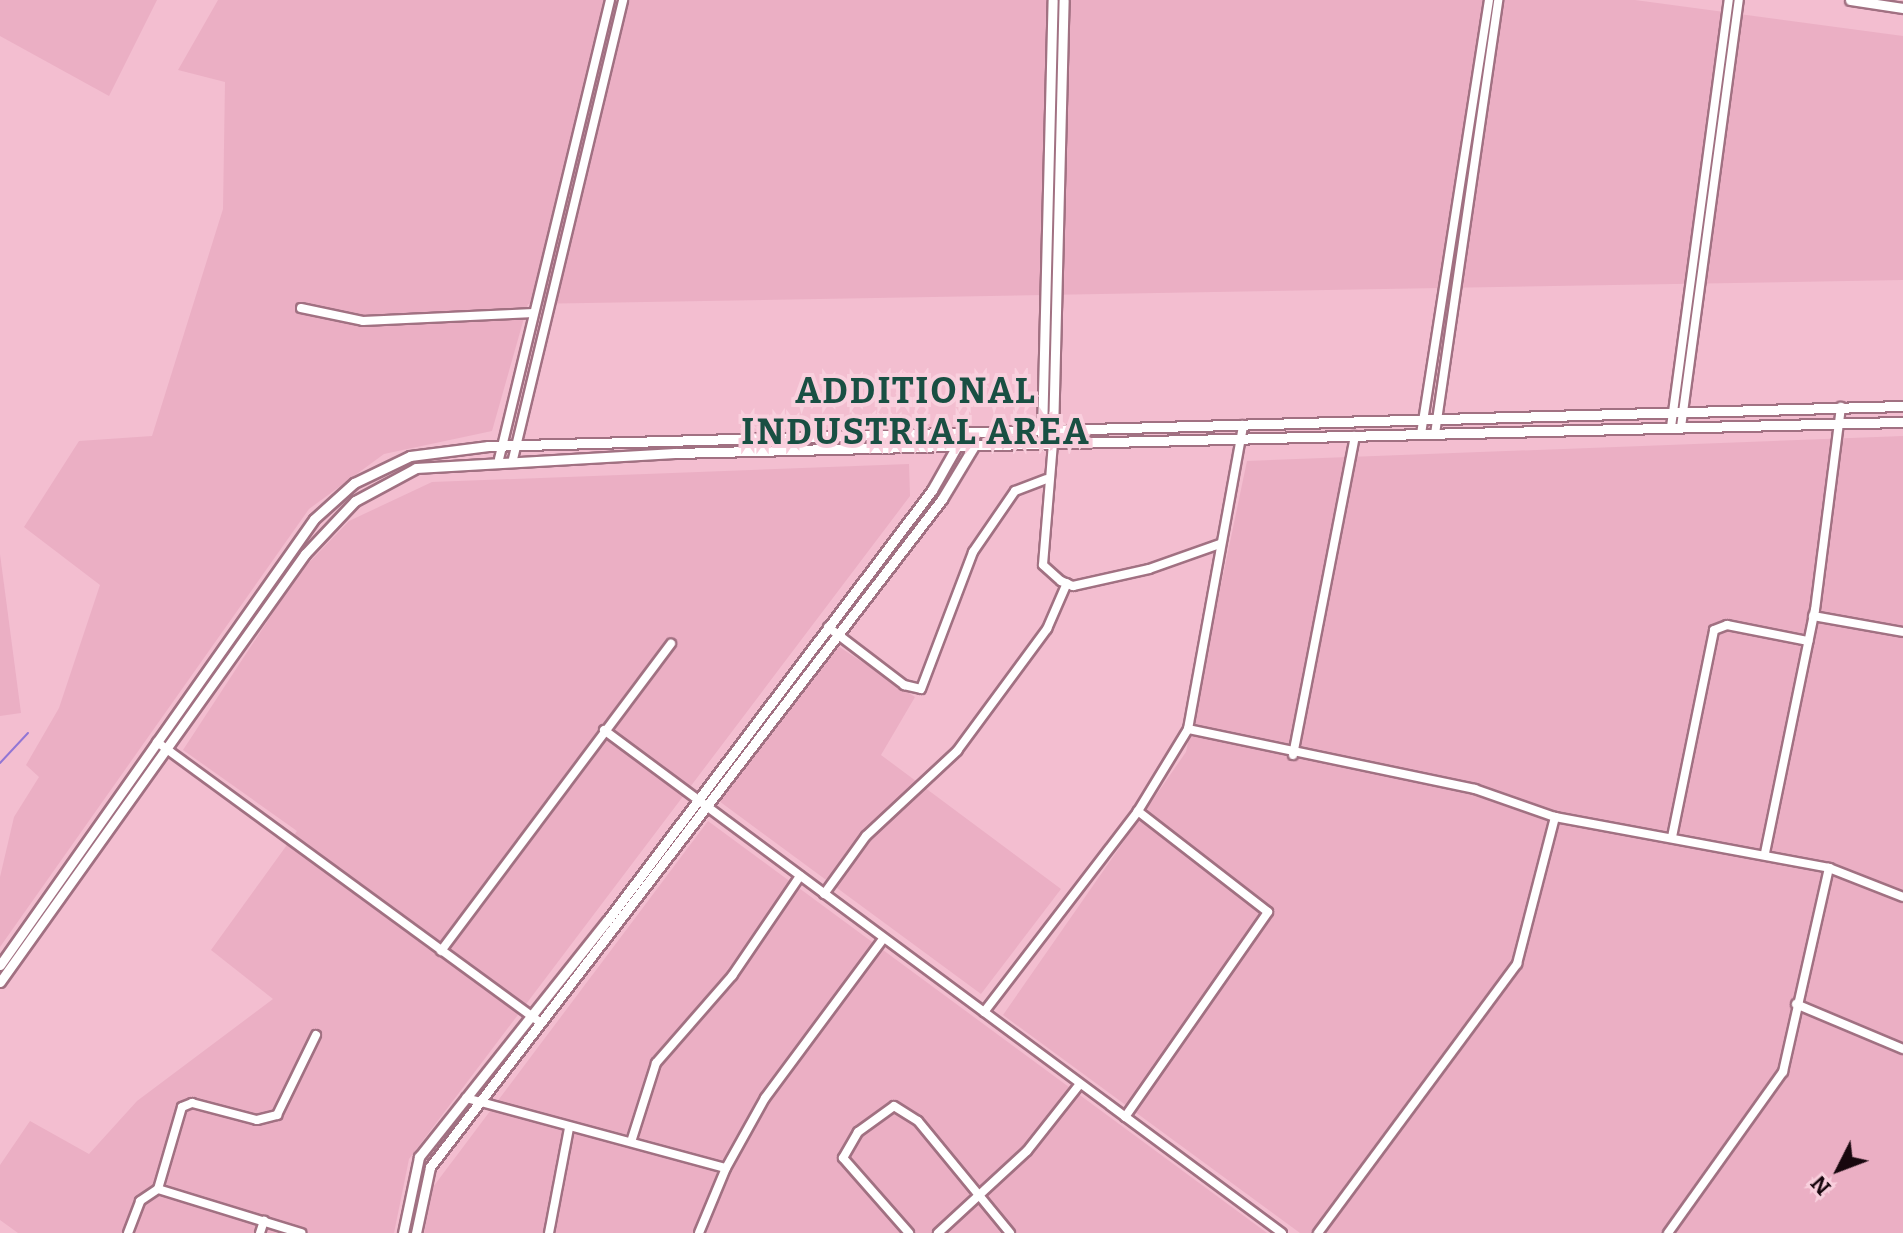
<!DOCTYPE html>
<html>
<head>
<meta charset="utf-8">
<style>
  body { margin:0 }
  #map { position:relative; width:1903px; height:1233px; overflow:hidden; background:#f3bed0; font-family:Bitter,serif }
  div>[style] { position:absolute }
  [style*='--x'] { left:calc(var(--x)*1px); top:calc(var(--y)*1px); width:calc(var(--w)*1px); rotate:calc(var(--a)*1deg) }
  .built>* { inset:0; background:#ebafc4 }
  .stream>* { height:2px; margin:-1px; padding:0 1px; transform-origin:1px; border-radius:1px; background:#9276d5 }
  .roads { filter:drop-shadow(2px 0 #a17182) drop-shadow(-2px 0 #a17182) drop-shadow(0 2px #a17182) drop-shadow(0 -2px #a17182) }
  .minor>* { height:8px; margin:-4px; padding:0 4px; transform-origin:4px; border-radius:4px; background:#fff }
  .tertiary>* { height:9px; margin:-4.5px; padding:0 4.5px; transform-origin:4.5px; border-radius:4.5px; background:#fff }
  span { translate:-50% -50%; white-space:nowrap; text-align:center; line-height:1.15; -webkit-text-stroke:8px #f9cfdd; paint-order:stroke }
  .district-label { font-size:36px; color:#194f43; font-weight:700; letter-spacing:2px }
  .north { position:absolute; left:1799px; top:1129px; width:80px; height:80px; -webkit-text-stroke:6px #f9cfdd; paint-order:stroke; rotate:228deg; font-size:22px; font-weight:700; line-height:32px; text-align:center; color:#18070e }
  .north::after { content:''; display:block; margin:auto; width:28px; height:36px; background:#18070e; clip-path:polygon(50% 0,100% 100%,50% 72%,0 100%) }
</style>
</head>
<body>
<div id="map">
  <div class="built">
    <div style="clip-path:polygon(0 0,157px 0,109px 96px,0 36px)"></div>
    <div style="clip-path:polygon(218px 0,1635px 0,1903px 36px,1903px 280px,528px 304px,492px 431px,384px 454px,309px 509px,0 947px,0 877px,14px 817px,39px 777px,26px 765px,59px 708px,100px 585px,24px 527px,79px 441px,152px 436px,223px 209px,225px 82px,178px 70px)"></div>
    <div style="clip-path:polygon(1903px 436px,1903px 1233px,1300px 1233px,1003px 1015px,1186px 752px,1247px 461px)"></div>
    <div style="clip-path:polygon(909px 464px,910px 496px,409px 1159px,394px 1233px,18px 1233px,0 1220px,0 1165px,30px 1121px,89px 1154px,137px 1101px,273px 999px,211px 950px,297px 831px,183px 750px,299px 573px,349px 521px,432px 482px)"></div>
    <div style="clip-path:polygon(0 554px,21px 713px,0 716px)"></div>
    <div style="clip-path:polygon(838px 646px,915px 697px,881px 755px,1061px 889px,981px 994px,719px 801px)"></div>
    <div style="clip-path:polygon(708px 821px,1267px 1233px,424px 1233px,433px 1187px)"></div>
  </div>
  <div class="stream">
    <div style="--x:0;--y:763;--w:41;--a:-47"></div>
  </div>
  <div class="roads">
    <div class="minor">
      <div style="--x:301;--y:308;--w:63;--a:11.8"></div>
      <div style="--x:363;--y:321;--w:171;--a:-2.7"></div>
      <div style="--x:1671;--y:427;--w:431;--a:-82.3"></div>
      <div style="--x:1681;--y:427;--w:431;--a:-82.3"></div>
      <div style="--x:1421;--y:434;--w:439;--a:-81.1"></div>
      <div style="--x:1435;--y:434;--w:439;--a:-81.7"></div>
      <div style="--x:1053;--y:443;--w:122;--a:94.7"></div>
      <div style="--x:1043;--y:565;--w:24;--a:42"></div>
      <div style="--x:1061;--y:581;--w:13;--a:23"></div>
      <div style="--x:1073;--y:586;--w:78;--a:-12.6"></div>
      <div style="--x:1149;--y:569;--w:75;--a:-19.4"></div>
      <div style="--x:499;--y:459;--w:472;--a:-76.4"></div>
      <div style="--x:513;--y:459;--w:472;--a:-76.5"></div>
      <div style="--x:1813;--y:616;--w:91;--a:10.1"></div>
      <div style="--x:828;--y:627;--w:96;--a:37.3"></div>
      <div style="--x:904;--y:685;--w:17;--a:13"></div>
      <div style="--x:921;--y:689;--w:147;--a:-69.2"></div>
      <div style="--x:973;--y:552;--w:74;--a:-55.5"></div>
      <div style="--x:1015;--y:491;--w:33;--a:-21"></div>
      <div style="--x:1188;--y:729;--w:293;--a:11.8"></div>
      <div style="--x:1475;--y:789;--w:85;--a:19.3"></div>
      <div style="--x:1555;--y:817;--w:279;--a:10.5"></div>
      <div style="--x:1829;--y:868;--w:79;--a:21.4"></div>
      <div style="--x:604;--y:730;--w:844;--a:36.57"></div>
      <div style="--x:157;--y:742;--w:474;--a:36.2"></div>
      <div style="--x:1293;--y:755;--w:325;--a:-79"></div>
      <div style="--x:1672;--y:837;--w:211;--a:-78.5"></div>
      <div style="--x:1714;--y:630;--w:14;--a:-21"></div>
      <div style="--x:1727;--y:625;--w:83;--a:11.2"></div>
      <div style="--x:1765;--y:853;--w:248;--a:-78.4"></div>
      <div style="--x:1815;--y:610;--w:205;--a:-82.7"></div>
      <div style="--x:824;--y:894;--w:72;--a:-54.1"></div>
      <div style="--x:866;--y:836;--w:125;--a:-43"></div>
      <div style="--x:957;--y:751;--w:152;--a:-53.6"></div>
      <div style="--x:1047;--y:629;--w:50;--a:-66.5"></div>
      <div style="--x:441;--y:951;--w:384;--a:-53.2"></div>
      <div style="--x:1796;--y:1004;--w:116;--a:22.8"></div>
      <div style="--x:984;--y:1012;--w:253;--a:-52.5"></div>
      <div style="--x:1138;--y:811;--w:96;--a:-58.6"></div>
      <div style="--x:1188;--y:729;--w:309;--a:-79.7"></div>
      <div style="--x:466;--y:1098;--w:269;--a:15.1"></div>
      <div style="--x:726;--y:1168;--w:70;--a:112.6"></div>
      <div style="--x:1125;--y:1117;--w:250;--a:-55.1"></div>
      <div style="--x:1268;--y:912;--w:165;--a:-142.2"></div>
      <div style="--x:631;--y:1142;--w:83;--a:-72.4"></div>
      <div style="--x:656;--y:1063;--w:116;--a:-48.9"></div>
      <div style="--x:732;--y:976;--w:121;--a:-55.8"></div>
      <div style="--x:726;--y:1168;--w:80;--a:-60.9"></div>
      <div style="--x:765;--y:1098;--w:199;--a:-53.4"></div>
      <div style="--x:158;--y:1189;--w:85;--a:-73.7"></div>
      <div style="--x:182;--y:1107;--w:11;--a:-22"></div>
      <div style="--x:192;--y:1103;--w:67;--a:14.7"></div>
      <div style="--x:257;--y:1120;--w:21;--a:-14"></div>
      <div style="--x:277;--y:1115;--w:89;--a:-64"></div>
      <div style="--x:128;--y:1233;--w:34;--a:-69"></div>
      <div style="--x:140;--y:1201;--w:22;--a:-34"></div>
      <div style="--x:158;--y:1189;--w:150;--a:17.1"></div>
      <div style="--x:260;--y:1233;--w:13;--a:-72"></div>
      <div style="--x:549;--y:1233;--w:107;--a:-79.2"></div>
      <div style="--x:909;--y:1233;--w:100;--a:-131.3"></div>
      <div style="--x:843;--y:1158;--w:30;--a:-60"></div>
      <div style="--x:858;--y:1132;--w:44;--a:-35.8"></div>
      <div style="--x:894;--y:1106;--w:28;--a:32"></div>
      <div style="--x:918;--y:1121;--w:145;--a:50.6"></div>
      <div style="--x:938;--y:1233;--w:121;--a:-42.7"></div>
      <div style="--x:1027;--y:1151;--w:85;--a:-51.7"></div>
      <div style="--x:1318;--y:1233;--w:335;--a:-53.5"></div>
      <div style="--x:1517;--y:964;--w:152;--a:-75.5"></div>
      <div style="--x:1668;--y:1233;--w:198;--a:-54.5"></div>
      <div style="--x:1783;--y:1072;--w:209;--a:-77.3"></div>
    </div>
    <div class="tertiary">
      <div style="--x:1850;--y:0;--w:54;--a:8.6"></div>
      <div style="--x:1042;--y:435;--w:435;--a:-88.6"></div>
      <div style="--x:1053;--y:435;--w:435;--a:-88.6"></div>
      <div style="--x:0;--y:965;--w:545;--a:-54.85"></div>
      <div style="--x:314;--y:519;--w:54;--a:-42"></div>
      <div style="--x:354;--y:483;--w:62;--a:-25.7"></div>
      <div style="--x:410;--y:456;--w:79;--a:-7.3"></div>
      <div style="--x:488;--y:446;--w:1416;--a:-1.62"></div>
      <div style="--x:0;--y:982;--w:526;--a:-54.53"></div>
      <div style="--x:305;--y:554;--w:73;--a:-46.7"></div>
      <div style="--x:355;--y:501;--w:69;--a:-28.4"></div>
      <div style="--x:416;--y:468;--w:259;--a:-3.3"></div>
      <div style="--x:675;--y:453;--w:1228;--a:-1.45"></div>
      <div style="--x:403;--y:1233;--w:78;--a:-78.1"></div>
      <div style="--x:419;--y:1157;--w:302;--a:-51.5"></div>
      <div style="--x:607;--y:921;--w:540;--a:-52.98"></div>
      <div style="--x:932;--y:490;--w:53;--a:-60.5"></div>
      <div style="--x:416;--y:1233;--w:67;--a:-78"></div>
      <div style="--x:430;--y:1167;--w:842;--a:-52.53"></div>
      <div style="--x:942;--y:499;--w:62;--a:-58.9"></div>
    </div>
  </div>
  <div class="district-label">
    <span style="left:916px;top:412px">ADDITIONAL<br>INDUSTRIAL AREA</span>
  </div>
  <div class="north">N</div>
</div>
</body>
</html>
